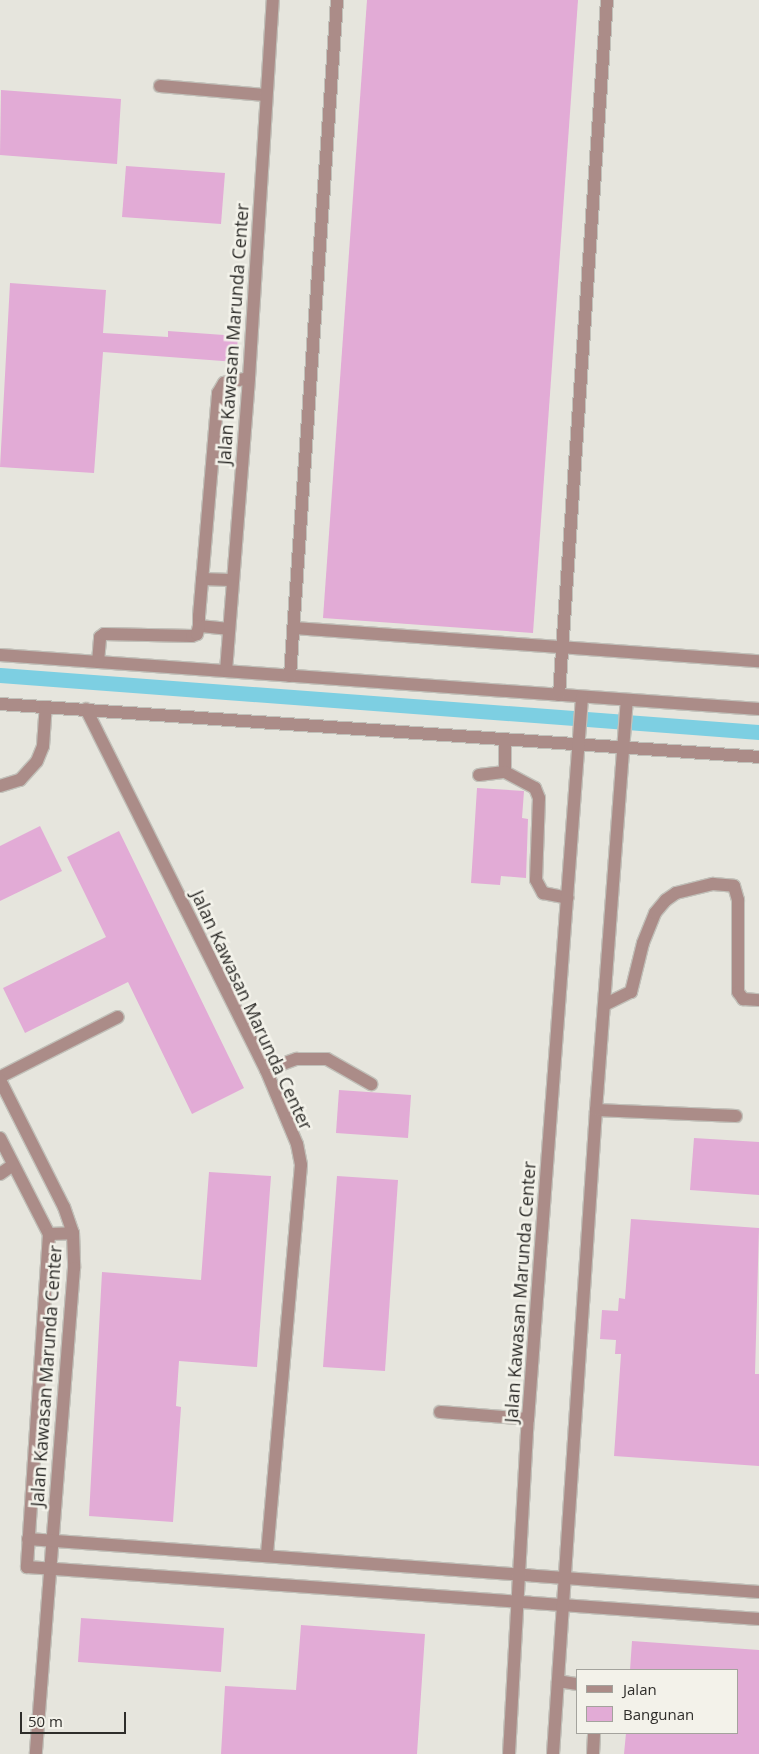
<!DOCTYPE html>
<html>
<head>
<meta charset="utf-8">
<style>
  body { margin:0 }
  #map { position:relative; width:759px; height:1754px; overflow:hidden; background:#e6e5dd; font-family:"Open Sans",sans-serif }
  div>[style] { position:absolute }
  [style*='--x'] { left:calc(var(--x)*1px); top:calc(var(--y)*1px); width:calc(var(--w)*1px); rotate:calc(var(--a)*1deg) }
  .canal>* { height:15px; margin:-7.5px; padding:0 7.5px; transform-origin:7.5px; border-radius:7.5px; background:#7dcfe2 }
  .building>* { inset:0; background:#e2abd6 }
  .roads { filter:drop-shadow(1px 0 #c1c0b9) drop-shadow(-1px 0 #c1c0b9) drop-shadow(0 1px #c1c0b9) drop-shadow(0 -1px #c1c0b9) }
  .minor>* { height:12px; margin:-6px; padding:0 6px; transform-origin:6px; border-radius:6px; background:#ab8c88 }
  span { translate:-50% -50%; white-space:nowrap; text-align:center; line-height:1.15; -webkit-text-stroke:5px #f3f2ea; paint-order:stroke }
  .street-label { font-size:18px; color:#2e2d2a }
  .legend { position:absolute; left:576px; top:1669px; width:162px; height:65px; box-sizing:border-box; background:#f3f2ea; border:1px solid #a4a39d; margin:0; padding:6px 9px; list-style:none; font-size:15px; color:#2e2d2a }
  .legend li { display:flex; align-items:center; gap:10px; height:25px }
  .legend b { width:25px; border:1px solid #a4a39d }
  .scale { position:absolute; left:20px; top:1712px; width:106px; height:22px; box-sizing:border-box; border:2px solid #2e2d2a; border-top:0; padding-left:6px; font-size:15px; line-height:18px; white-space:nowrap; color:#2e2d2a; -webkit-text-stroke:4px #f3f2ea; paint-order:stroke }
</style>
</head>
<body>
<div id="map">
  <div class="canal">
    <div style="--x:0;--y:675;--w:761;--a:4.29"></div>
  </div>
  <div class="building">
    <div style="clip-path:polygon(367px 0,578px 0,533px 633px,323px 618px)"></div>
    <div style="clip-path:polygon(1px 90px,121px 99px,117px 164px,0 155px)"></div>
    <div style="clip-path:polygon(126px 166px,225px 173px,221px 224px,122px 217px)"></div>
    <div style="clip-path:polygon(10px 283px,106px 290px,103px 333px,168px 337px,168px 331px,238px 336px,236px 362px,103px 352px,94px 473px,0 467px)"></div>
    <div style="clip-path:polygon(477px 788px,524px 791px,522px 818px,528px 819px,526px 878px,501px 876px,500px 885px,471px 883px)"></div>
    <div style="clip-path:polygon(40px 826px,62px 871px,0 901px,0 846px)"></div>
    <div style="clip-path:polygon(119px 831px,244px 1088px,192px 1114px,128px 982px,25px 1033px,3px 988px,106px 937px,67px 857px)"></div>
    <div style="clip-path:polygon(339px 1090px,411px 1095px,408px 1138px,336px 1133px)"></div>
    <div style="clip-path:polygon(694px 1138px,759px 1142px,759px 1195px,690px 1190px)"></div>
    <div style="clip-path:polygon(209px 1172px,271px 1176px,257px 1367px,179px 1361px,176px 1406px,181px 1407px,173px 1522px,89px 1516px,102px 1272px,201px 1280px)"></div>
    <div style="clip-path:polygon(337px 1176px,398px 1180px,385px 1371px,323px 1367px)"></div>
    <div style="clip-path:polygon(631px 1219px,759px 1228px,755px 1374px,759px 1374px,759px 1466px,614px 1456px,621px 1354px,615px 1354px,616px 1340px,600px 1339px,602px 1310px,618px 1311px,619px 1298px,625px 1299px)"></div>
    <div style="clip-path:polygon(81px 1618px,224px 1628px,221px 1672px,78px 1662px)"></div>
    <div style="clip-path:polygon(301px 1625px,425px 1634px,417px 1754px,221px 1754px,225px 1686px,296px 1690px)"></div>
    <div style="clip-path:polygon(632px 1641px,759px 1650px,759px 1754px,624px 1754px,626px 1733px,738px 1733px,738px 1670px,630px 1670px)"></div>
  </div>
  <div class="roads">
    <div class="minor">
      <div style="--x:160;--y:86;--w:105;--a:4.9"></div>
      <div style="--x:202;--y:579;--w:29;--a:2"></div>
      <div style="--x:294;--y:628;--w:466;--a:4.1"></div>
      <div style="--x:229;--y:629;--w:30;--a:-174"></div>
      <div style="--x:199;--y:626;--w:10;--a:-90"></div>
      <div style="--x:199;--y:616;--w:224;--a:-85.1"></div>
      <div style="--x:218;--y:393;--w:12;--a:-59"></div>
      <div style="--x:224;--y:383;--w:25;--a:-11"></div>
      <div style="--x:0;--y:655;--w:761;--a:4.07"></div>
      <div style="--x:98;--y:662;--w:25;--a:-85"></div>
      <div style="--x:100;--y:637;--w:5;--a:-37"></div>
      <div style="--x:104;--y:634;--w:88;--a:1.3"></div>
      <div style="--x:192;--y:636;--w:5;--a:-22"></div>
      <div style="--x:197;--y:634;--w:8;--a:-76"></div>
      <div style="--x:226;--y:671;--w:294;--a:-85.5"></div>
      <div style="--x:249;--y:378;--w:379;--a:-86.4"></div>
      <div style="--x:290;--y:676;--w:678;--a:-86.02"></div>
      <div style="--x:559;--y:695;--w:697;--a:-86.05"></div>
      <div style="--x:0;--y:704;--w:761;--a:3.99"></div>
      <div style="--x:86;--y:709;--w:403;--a:63.5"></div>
      <div style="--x:266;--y:1070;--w:80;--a:67.3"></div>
      <div style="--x:297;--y:1144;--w:21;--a:79"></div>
      <div style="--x:301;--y:1165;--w:391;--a:95"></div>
      <div style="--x:505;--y:739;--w:33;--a:90"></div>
      <div style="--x:505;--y:772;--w:34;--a:28"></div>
      <div style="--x:535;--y:788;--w:11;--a:68"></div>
      <div style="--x:539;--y:798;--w:82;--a:92.1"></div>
      <div style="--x:536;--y:880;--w:15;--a:62"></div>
      <div style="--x:543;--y:893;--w:25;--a:11"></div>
      <div style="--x:479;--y:775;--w:26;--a:-7"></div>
      <div style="--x:0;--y:786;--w:21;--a:-17"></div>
      <div style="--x:20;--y:780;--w:25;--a:-48"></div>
      <div style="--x:37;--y:761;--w:16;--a:-68"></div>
      <div style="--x:43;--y:746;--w:39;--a:-86"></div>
      <div style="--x:606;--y:1004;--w:28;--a:-26"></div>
      <div style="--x:631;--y:992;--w:50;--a:-76.2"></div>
      <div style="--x:643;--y:943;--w:32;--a:-68"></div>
      <div style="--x:655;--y:913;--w:17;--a:-50"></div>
      <div style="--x:666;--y:900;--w:12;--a:-35"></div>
      <div style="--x:676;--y:893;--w:38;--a:-14"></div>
      <div style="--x:713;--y:884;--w:21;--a:5"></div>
      <div style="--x:734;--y:886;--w:15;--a:74"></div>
      <div style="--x:738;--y:900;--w:92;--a:90"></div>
      <div style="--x:738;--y:992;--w:9;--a:54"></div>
      <div style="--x:743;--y:999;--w:16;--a:4"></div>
      <div style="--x:266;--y:1070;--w:33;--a:-20"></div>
      <div style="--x:297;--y:1059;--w:30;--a:0"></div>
      <div style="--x:327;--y:1059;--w:51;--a:29.6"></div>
      <div style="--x:0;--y:1077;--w:132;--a:-27"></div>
      <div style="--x:0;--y:1080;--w:142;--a:63.3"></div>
      <div style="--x:64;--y:1207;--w:28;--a:71"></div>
      <div style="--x:73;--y:1233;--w:35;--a:88"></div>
      <div style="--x:74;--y:1268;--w:487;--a:94.5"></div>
      <div style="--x:596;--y:1110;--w:140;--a:2.5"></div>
      <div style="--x:0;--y:1138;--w:108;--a:63"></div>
      <div style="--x:49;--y:1234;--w:334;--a:93.8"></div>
      <div style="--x:27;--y:1567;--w:734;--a:4.06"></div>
      <div style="--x:0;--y:1174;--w:16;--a:-35"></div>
      <div style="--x:49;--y:1234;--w:24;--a:-2"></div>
      <div style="--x:440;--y:1412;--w:88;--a:4.5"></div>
      <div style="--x:28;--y:1539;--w:733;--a:4.15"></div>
      <div style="--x:558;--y:1681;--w:20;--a:9"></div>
      <div style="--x:509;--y:1754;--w:336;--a:-86.8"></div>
      <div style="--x:528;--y:1419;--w:724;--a:-85.72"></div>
      <div style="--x:553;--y:1754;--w:645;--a:-86.18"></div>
      <div style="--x:596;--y:1110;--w:411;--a:-85.7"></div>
      <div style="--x:593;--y:1754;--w:21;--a:-87"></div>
    </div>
  </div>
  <div class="street-label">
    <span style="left:233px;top:334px;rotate:-86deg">Jalan Kawasan Marunda Center</span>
    <span style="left:252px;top:1010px;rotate:65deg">Jalan Kawasan Marunda Center</span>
    <span style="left:520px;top:1292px;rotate:-86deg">Jalan Kawasan Marunda Center</span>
    <span style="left:46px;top:1376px;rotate:-86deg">Jalan Kawasan Marunda Center</span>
  </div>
  <ul class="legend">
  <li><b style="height:6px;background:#ab8c88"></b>Jalan</li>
  <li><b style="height:14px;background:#e2abd6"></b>Bangunan</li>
  </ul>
  <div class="scale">50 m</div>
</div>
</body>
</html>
